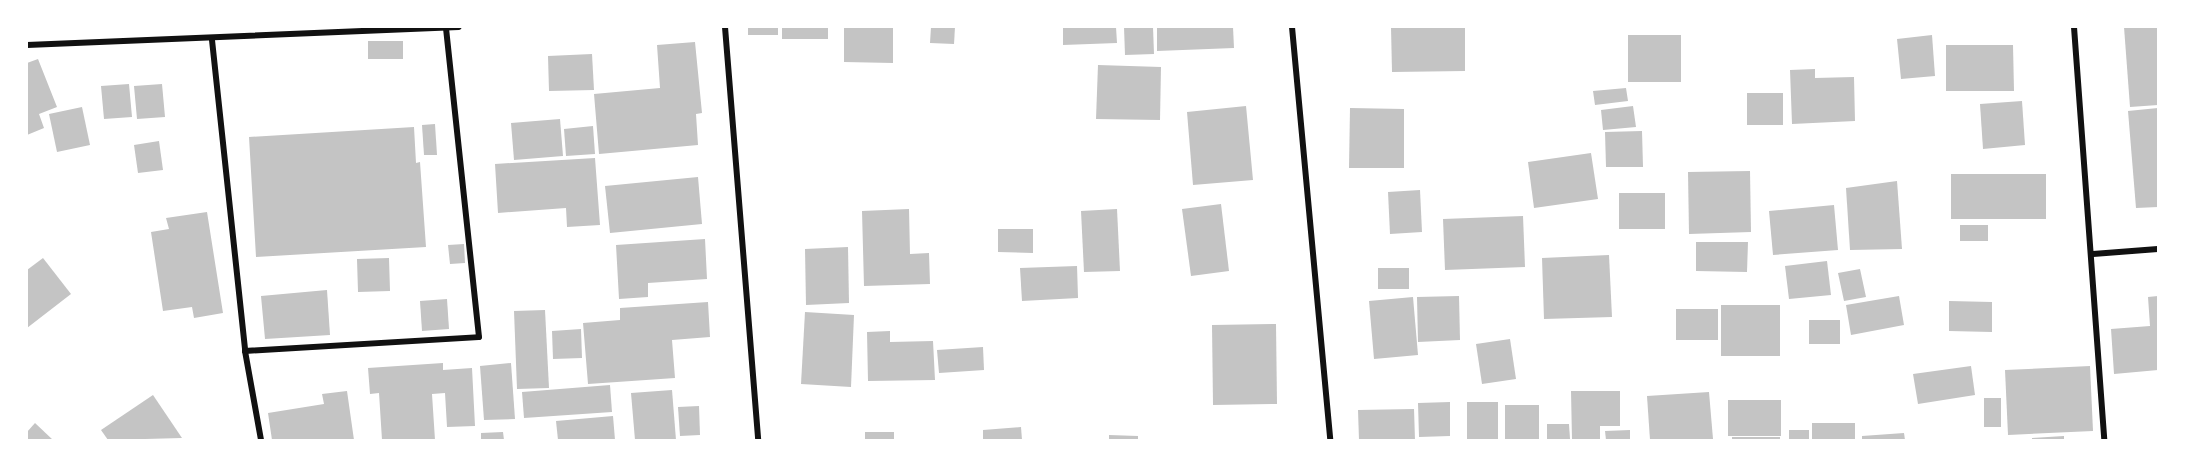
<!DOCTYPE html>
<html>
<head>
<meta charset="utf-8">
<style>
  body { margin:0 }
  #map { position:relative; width:2185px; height:467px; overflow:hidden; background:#fff; font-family:Montserrat,sans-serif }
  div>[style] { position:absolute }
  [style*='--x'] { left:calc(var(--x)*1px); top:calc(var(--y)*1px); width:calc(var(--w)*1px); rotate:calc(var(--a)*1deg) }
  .building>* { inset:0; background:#c4c4c4 }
  .minor>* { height:6px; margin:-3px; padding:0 3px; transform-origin:3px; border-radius:3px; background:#111 }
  span { translate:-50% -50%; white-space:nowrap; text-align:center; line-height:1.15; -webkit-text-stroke:4.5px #fff; paint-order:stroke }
  .frame { position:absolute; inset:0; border:28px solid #fff; pointer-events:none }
</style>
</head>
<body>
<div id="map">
  <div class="building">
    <div style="clip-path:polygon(748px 27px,778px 27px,778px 35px,748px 35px)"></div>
    <div style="clip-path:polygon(782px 27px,828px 27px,828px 39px,782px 39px)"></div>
    <div style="clip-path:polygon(844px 27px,893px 27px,893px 63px,844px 62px)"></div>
    <div style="clip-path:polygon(931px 27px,955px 27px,954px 44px,930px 43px)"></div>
    <div style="clip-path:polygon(1063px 27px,1116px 27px,1117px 43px,1063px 45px)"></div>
    <div style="clip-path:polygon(1124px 27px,1153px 27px,1154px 54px,1125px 55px)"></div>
    <div style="clip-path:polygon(1157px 27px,1233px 27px,1234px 48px,1157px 51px)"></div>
    <div style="clip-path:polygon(1391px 27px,1465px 27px,1465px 71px,1392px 72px)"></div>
    <div style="clip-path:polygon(2124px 27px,2158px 27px,2158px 105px,2130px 107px)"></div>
    <div style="clip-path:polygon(1628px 35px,1681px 35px,1681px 82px,1628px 82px)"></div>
    <div style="clip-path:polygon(1932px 35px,1935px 76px,1901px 79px,1897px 39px)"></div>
    <div style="clip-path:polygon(368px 41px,403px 41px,403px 59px,368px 59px)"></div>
    <div style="clip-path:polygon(695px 42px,702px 113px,696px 114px,698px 145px,599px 154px,594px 94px,660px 88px,657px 45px)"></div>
    <div style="clip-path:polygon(1946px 45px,2013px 45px,2014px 91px,1946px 91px)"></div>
    <div style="clip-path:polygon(592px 54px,594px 90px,549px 91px,548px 56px)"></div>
    <div style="clip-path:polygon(38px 59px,57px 107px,39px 114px,44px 128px,27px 135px,27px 63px)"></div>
    <div style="clip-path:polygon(1098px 65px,1161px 67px,1160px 120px,1096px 119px)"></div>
    <div style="clip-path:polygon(1815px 69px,1815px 78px,1854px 77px,1855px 121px,1792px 124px,1790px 70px)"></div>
    <div style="clip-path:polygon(129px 84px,132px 117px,104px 119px,101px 86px)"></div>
    <div style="clip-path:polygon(162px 84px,165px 117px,137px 119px,134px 86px)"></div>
    <div style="clip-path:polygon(1626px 88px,1628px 101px,1595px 105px,1593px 91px)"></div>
    <div style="clip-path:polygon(1747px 93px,1783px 93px,1783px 125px,1747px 125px)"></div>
    <div style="clip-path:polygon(2022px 101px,2025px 145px,1983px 149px,1980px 104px)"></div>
    <div style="clip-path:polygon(1246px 106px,1253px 180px,1193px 185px,1187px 112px)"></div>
    <div style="clip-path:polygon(1633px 106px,1636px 127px,1603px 130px,1601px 110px)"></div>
    <div style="clip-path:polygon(82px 107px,90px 145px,57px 152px,49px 114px)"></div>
    <div style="clip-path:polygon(1350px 108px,1404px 109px,1404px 168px,1349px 168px)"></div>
    <div style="clip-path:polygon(2158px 108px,2158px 207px,2136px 208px,2128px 111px)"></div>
    <div style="clip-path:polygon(560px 119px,563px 156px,514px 160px,511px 123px)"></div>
    <div style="clip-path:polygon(435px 124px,437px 155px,424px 155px,422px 125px)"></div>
    <div style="clip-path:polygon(593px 126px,595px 154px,566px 156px,564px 129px)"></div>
    <div style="clip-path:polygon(414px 127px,416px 163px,420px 162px,426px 247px,256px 257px,249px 137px)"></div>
    <div style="clip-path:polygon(1642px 131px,1643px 167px,1606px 167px,1605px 132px)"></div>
    <div style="clip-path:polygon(159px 141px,163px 170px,138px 173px,134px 145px)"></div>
    <div style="clip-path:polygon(1591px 153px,1598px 199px,1534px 208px,1528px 162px)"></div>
    <div style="clip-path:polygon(595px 158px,600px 225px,567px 227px,566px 208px,498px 213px,495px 164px)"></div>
    <div style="clip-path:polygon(1750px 171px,1751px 232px,1689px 234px,1688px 172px)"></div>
    <div style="clip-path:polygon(1951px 174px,2046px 174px,2046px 219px,1951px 219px)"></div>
    <div style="clip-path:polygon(698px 177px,702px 224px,610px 233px,605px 186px)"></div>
    <div style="clip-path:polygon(1897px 181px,1902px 249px,1850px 250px,1846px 188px)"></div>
    <div style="clip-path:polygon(1420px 190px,1422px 232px,1390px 234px,1388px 192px)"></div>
    <div style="clip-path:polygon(1619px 193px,1665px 193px,1665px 229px,1619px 229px)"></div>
    <div style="clip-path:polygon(1221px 204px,1229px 271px,1191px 276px,1182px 209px)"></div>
    <div style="clip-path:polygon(1834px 205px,1838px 250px,1773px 255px,1769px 211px)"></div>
    <div style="clip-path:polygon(909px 209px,910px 254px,929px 253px,930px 284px,864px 286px,862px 211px)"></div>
    <div style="clip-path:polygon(1117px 209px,1120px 271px,1084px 272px,1081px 211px)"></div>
    <div style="clip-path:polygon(207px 212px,223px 313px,194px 318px,192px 307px,163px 311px,151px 232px,169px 229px,166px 218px)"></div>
    <div style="clip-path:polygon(1523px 216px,1525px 267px,1445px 270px,1443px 219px)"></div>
    <div style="clip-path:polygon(1960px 225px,1988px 225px,1988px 241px,1960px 241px)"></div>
    <div style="clip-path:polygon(998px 229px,1033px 229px,1033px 253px,998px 252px)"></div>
    <div style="clip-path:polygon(705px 239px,707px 279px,648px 283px,648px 297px,619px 299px,616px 245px)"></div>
    <div style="clip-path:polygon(1696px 242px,1748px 242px,1747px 272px,1696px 271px)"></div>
    <div style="clip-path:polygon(464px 244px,465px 263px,450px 264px,448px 245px)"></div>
    <div style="clip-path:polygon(848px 247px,849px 303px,806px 305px,805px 249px)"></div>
    <div style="clip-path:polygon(1609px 255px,1612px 317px,1544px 319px,1542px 258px)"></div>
    <div style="clip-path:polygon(43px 258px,71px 294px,27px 328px,27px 270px)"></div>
    <div style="clip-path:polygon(389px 258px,390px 291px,358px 292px,357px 259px)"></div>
    <div style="clip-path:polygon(1827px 261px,1831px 295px,1789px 299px,1785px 266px)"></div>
    <div style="clip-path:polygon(1077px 266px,1078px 298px,1022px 301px,1020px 268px)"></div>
    <div style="clip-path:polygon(1378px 268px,1409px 268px,1409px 289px,1378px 289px)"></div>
    <div style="clip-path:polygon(1860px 269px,1866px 297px,1844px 301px,1838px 273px)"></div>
    <div style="clip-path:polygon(327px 290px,330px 335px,265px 339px,261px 296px)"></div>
    <div style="clip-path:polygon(1459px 296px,1460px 340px,1418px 342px,1417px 297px)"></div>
    <div style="clip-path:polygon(1899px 296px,1904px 325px,1851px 335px,1846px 305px)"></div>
    <div style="clip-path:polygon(2158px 296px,2158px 370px,2114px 374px,2111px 329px,2150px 326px,2148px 297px)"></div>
    <div style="clip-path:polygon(1413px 297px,1418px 355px,1374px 359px,1369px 301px)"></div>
    <div style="clip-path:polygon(447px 299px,449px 329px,422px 331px,420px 301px)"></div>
    <div style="clip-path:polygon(1949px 301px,1992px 302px,1992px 332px,1949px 331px)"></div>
    <div style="clip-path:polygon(708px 302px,710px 337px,672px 340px,675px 378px,588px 384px,583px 323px,620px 320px,620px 308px)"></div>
    <div style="clip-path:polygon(1721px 305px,1780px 305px,1780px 356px,1721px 356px)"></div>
    <div style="clip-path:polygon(1676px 309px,1718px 309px,1718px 340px,1676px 340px)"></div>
    <div style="clip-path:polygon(545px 310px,549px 388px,517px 389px,514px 311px)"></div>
    <div style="clip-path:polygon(805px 312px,854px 315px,851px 387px,801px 384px)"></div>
    <div style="clip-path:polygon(1809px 320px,1840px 320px,1840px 344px,1809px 344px)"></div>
    <div style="clip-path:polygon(1276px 324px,1277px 404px,1213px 405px,1212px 325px)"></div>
    <div style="clip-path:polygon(581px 329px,582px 358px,553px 359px,552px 331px)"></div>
    <div style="clip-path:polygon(890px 331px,890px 342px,933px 341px,935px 380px,868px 381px,867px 332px)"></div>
    <div style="clip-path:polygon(1510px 339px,1516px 379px,1482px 384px,1476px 344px)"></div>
    <div style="clip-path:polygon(983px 347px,984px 370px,939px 373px,937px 350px)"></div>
    <div style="clip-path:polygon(443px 363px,443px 370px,472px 368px,475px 426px,447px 427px,445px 393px,432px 394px,435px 440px,382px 440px,379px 393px,370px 394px,368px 368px)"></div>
    <div style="clip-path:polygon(511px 363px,515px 419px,484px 420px,480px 366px)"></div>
    <div style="clip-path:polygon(1971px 366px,1975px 395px,1918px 404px,1913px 374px)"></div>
    <div style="clip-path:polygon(2090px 366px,2093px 431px,2008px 435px,2005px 370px)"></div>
    <div style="clip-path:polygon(610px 385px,612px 412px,524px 418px,522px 392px)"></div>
    <div style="clip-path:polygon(672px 390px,676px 440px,635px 440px,631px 393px)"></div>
    <div style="clip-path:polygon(347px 391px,354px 440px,272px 440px,268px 413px,324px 404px,322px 394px)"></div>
    <div style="clip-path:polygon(1571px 391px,1620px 391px,1620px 426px,1600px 426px,1600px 440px,1572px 440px)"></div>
    <div style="clip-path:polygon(1709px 392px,1713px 439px,1650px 440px,1647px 396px)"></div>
    <div style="clip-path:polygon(153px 395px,182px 438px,108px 440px,101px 430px)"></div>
    <div style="clip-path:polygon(1984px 398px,2001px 398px,2001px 427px,1984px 427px)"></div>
    <div style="clip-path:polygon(1728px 400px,1781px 400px,1781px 436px,1728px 436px)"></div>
    <div style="clip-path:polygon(1450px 402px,1450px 436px,1419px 437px,1418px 403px)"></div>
    <div style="clip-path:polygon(1467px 402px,1498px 402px,1498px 440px,1467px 440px)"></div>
    <div style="clip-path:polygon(1505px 405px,1539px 405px,1539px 440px,1505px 440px)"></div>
    <div style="clip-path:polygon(699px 406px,700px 435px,680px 436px,678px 407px)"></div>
    <div style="clip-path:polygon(1414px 409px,1415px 440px,1359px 440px,1358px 410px)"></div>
    <div style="clip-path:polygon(613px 416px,615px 440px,558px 440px,556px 421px)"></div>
    <div style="clip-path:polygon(35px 423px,53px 440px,27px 440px,27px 432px)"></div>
    <div style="clip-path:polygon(1812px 423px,1855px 423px,1855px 440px,1812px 440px)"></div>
    <div style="clip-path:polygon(1547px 424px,1569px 424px,1570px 439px,1547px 439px)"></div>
    <div style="clip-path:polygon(1021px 427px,1022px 440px,983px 440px,983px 430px)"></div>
    <div style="clip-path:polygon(1630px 430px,1630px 440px,1606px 440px,1605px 431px)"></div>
    <div style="clip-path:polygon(1789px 430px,1809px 430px,1809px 440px,1789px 440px)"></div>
    <div style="clip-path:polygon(503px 432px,504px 440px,481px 440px,481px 433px)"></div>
    <div style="clip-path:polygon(865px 432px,894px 432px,894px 440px,865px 440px)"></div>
    <div style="clip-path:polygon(1904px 433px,1905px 440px,1862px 440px,1862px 436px)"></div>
    <div style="clip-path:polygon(1109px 435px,1138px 436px,1138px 440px,1109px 440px)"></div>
    <div style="clip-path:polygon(2064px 436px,2064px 440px,2032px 440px,2032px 438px)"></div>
    <div style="clip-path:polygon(1732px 437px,1780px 437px,1780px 440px,1732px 440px)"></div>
  </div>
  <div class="minor">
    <div style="--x:725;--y:27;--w:414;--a:85.4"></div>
    <div style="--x:1292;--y:27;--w:415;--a:84.7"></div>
    <div style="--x:2074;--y:27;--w:414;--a:85.8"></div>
    <div style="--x:212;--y:40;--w:313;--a:83.9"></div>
    <div style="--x:245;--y:351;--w:90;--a:79.8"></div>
    <div style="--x:27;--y:45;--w:432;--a:-2.4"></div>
    <div style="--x:2093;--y:254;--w:65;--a:-4.4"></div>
    <div style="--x:245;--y:351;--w:234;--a:-3.4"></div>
    <div style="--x:479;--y:337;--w:311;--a:-96.1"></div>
  </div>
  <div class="frame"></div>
</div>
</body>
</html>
